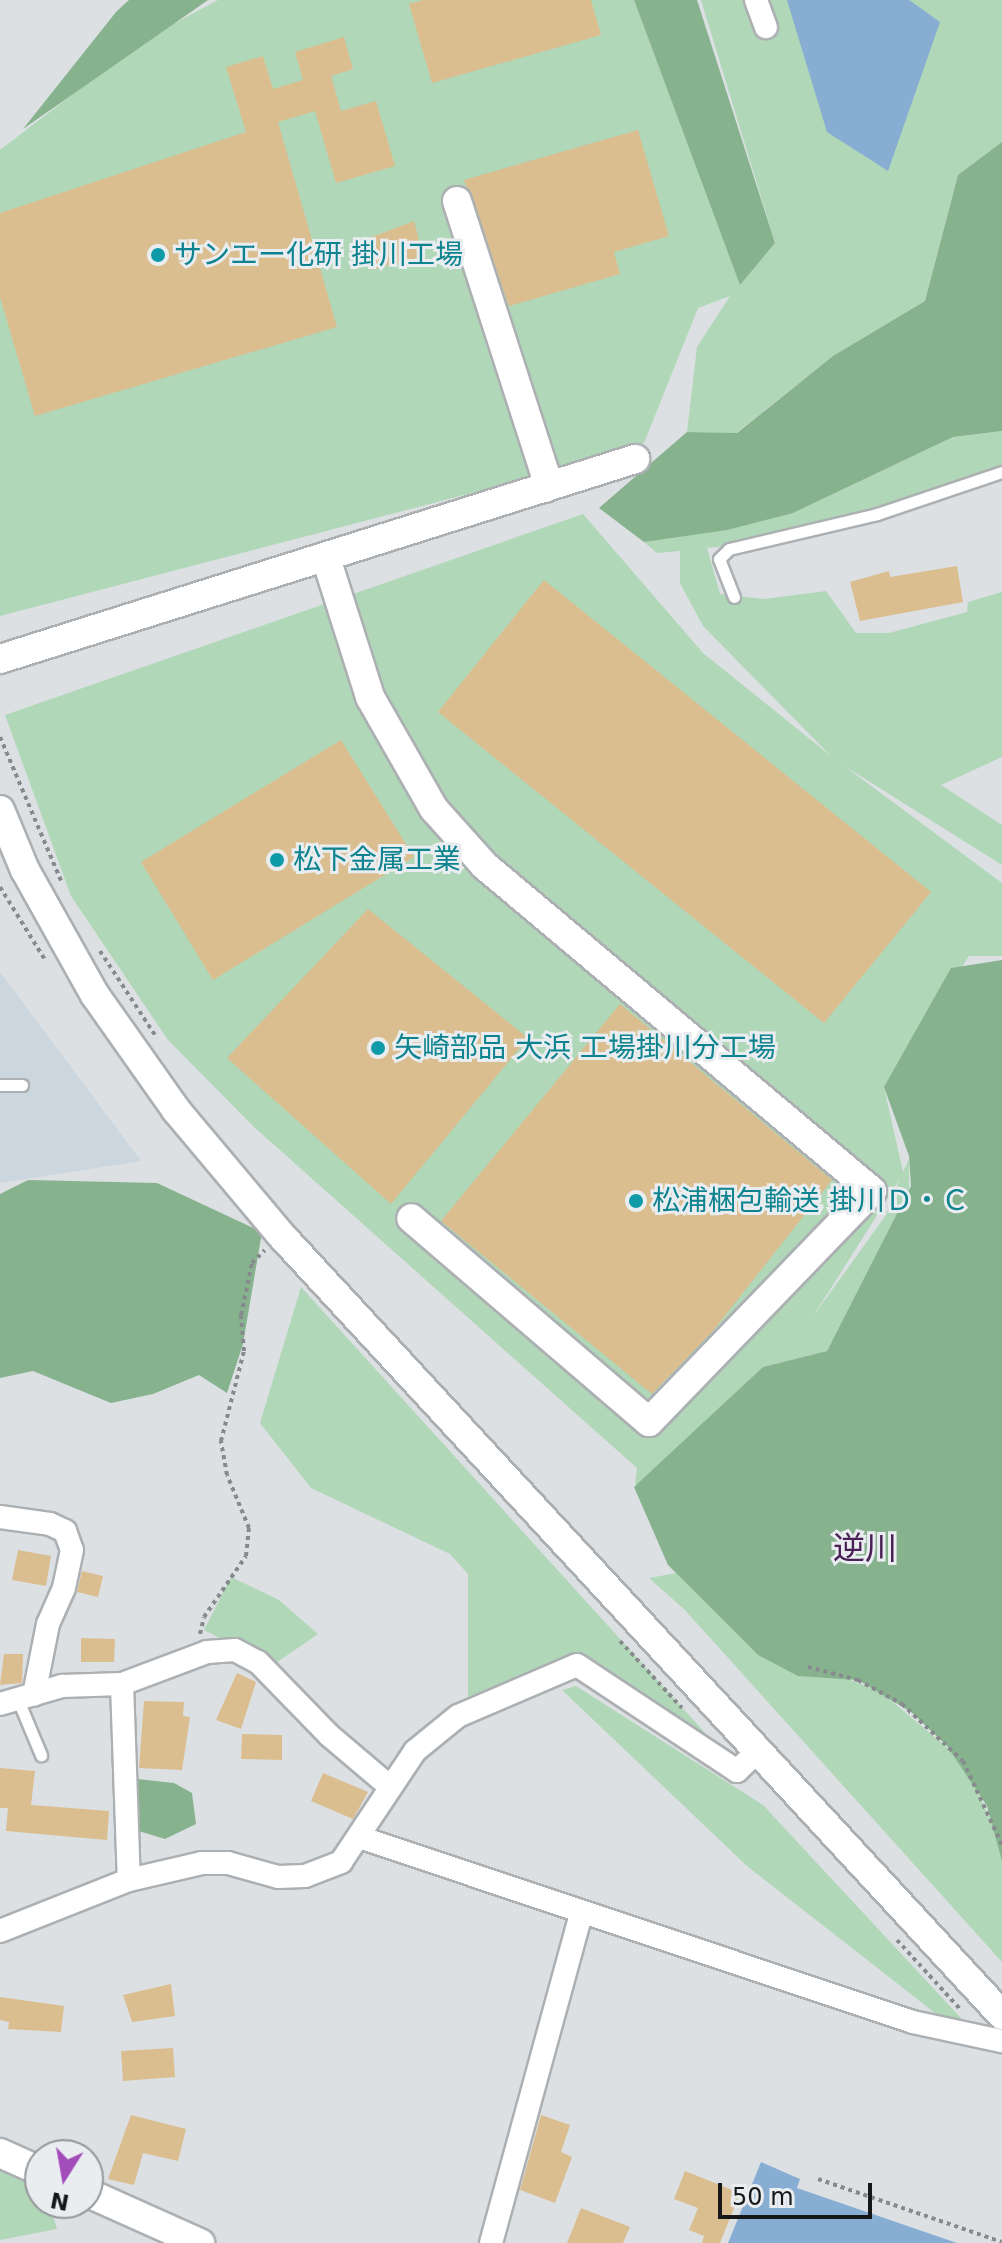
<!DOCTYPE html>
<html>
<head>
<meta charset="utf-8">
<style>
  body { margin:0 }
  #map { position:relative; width:1002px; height:2243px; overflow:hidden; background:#dce0e3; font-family:"DejaVu Sans","Noto Sans JP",sans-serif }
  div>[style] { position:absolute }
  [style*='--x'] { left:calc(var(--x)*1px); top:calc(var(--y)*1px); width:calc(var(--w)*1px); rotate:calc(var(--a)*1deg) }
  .built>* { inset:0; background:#cbd6de }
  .green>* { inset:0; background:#b0d7b7 }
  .forest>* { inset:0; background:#86b28e }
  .water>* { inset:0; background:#87add3 }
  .building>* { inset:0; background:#dbbe90 }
  .path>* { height:4px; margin-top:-2px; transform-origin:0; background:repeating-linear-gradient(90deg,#878a8c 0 4px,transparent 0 8px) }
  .roads { filter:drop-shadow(2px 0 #acb0b3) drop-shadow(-2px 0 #acb0b3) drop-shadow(0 2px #acb0b3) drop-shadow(0 -2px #acb0b3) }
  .service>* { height:11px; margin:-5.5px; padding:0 5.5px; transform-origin:5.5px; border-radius:5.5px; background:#fff }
  .minor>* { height:22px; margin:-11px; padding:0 11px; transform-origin:11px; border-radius:11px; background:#fff }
  .tertiary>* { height:28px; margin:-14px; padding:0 14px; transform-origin:14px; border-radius:14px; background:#fff }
  .dots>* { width:22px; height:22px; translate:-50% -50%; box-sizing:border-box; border:4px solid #e9edf0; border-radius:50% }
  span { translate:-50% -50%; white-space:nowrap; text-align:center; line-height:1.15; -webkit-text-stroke:6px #e9edf0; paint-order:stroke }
  .culture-label { font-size:28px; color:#0d838f }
  .left { translate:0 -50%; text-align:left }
  .quarter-label { font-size:32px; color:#492055 }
  .north { position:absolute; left:24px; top:2139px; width:80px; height:80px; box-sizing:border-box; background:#e9edf0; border:2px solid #95979a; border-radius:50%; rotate:191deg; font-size:22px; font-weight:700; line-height:32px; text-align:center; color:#161718 }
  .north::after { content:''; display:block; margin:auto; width:28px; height:36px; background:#a34dba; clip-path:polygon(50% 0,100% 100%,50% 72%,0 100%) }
  .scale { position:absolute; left:718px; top:2183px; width:154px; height:36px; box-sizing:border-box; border:4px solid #161718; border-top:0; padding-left:10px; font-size:24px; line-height:28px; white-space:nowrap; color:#161718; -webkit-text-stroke:6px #e9edf0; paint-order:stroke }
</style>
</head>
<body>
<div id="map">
  <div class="built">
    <div style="clip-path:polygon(0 972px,141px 1161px,0 1183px)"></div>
  </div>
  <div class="green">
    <div style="clip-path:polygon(218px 0,634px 0,740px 284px,775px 243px,701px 0,1002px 0,1002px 142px,958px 175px,925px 301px,833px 356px,736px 433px,687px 432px,697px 347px,730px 296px,698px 308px,644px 443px,545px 474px,0 616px,0 150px,145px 39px)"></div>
    <div style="clip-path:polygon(evenodd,1002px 431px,1002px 472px,755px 543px,707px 548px,720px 594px,764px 599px,826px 591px,856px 633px,889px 633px,967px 612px,968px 602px,1002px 592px,1002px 757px,941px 785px,1002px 825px,1002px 865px,843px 765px,1002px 883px,1002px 956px,969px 956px,884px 1087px,903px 1172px,909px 1159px,909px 1190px,827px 1351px,763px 1367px,639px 1485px,635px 1484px,637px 1468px,254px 1127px,168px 1040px,71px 896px,5px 715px,583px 514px,703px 653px,831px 756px,703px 626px,680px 583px,680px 551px,657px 553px,644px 542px,793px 513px,953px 437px,1002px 431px,900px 1179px,886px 1215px,812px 1318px,900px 1179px)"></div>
    <div style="clip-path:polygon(301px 1287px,727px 1757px,575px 1660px,468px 1706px,468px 1574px,450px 1554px,311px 1488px,260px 1423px)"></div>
    <div style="clip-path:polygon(677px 1573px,742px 1637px,881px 1692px,963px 1761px,1002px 1844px,1002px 1962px,684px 1609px,649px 1578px)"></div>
    <div style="clip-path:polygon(231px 1577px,279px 1600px,318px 1634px,273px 1665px,204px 1630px)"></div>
    <div style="clip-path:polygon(576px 1686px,763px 1805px,973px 2031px,944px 2020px,747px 1866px,562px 1690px)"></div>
    <div style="clip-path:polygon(0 2153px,40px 2175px,40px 2203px,49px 2203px,57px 2229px,0 2240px)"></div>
  </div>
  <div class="forest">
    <div style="clip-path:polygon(129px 0,208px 0,23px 129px,116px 12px)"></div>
    <div style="clip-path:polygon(634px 0,697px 0,775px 243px,740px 285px)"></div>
    <div style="clip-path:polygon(1002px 142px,1002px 431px,953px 437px,793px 513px,727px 530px,644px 542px,599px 508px,687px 432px,737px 433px,833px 356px,925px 301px,958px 175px)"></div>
    <div style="clip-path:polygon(1002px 960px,1002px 1861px,987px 1806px,947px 1746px,911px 1712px,858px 1680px,798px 1676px,758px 1655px,668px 1565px,634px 1487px,763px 1367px,827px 1351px,911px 1186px,909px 1156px,884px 1087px,951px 968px)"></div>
    <div style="clip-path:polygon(28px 1180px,157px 1183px,262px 1232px,243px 1344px,227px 1393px,199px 1375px,153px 1394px,111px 1403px,33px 1371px,0 1378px,0 1194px)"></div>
    <div style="clip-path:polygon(137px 1779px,174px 1783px,192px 1793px,196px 1824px,165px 1839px,132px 1829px)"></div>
  </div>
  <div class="water">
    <div style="clip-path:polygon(787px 0,909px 0,940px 22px,888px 171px,827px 132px)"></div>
    <div style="clip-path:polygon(761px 2162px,800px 2179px,797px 2188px,957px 2243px,728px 2243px)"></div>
  </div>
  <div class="building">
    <div style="clip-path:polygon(423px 0,591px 0,601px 35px,432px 83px,409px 4px)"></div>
    <div style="clip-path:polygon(344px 37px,353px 69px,331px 76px,341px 111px,376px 101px,395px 166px,336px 183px,315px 111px,278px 122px,337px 327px,35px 416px,0 297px,0 213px,246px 132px,226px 67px,263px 56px,273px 89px,303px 80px,295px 52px)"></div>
    <div style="clip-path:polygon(638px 130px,669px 236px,614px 252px,620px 274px,509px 306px,464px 180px)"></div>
    <div style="clip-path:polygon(414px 221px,423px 256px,372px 270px,364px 240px)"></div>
    <div style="clip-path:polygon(957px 566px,963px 602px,860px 621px,850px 582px,889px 571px,890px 577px)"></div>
    <div style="clip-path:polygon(544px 580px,931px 892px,824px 1023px,438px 712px)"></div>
    <div style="clip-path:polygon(341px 740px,414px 857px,213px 980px,141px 862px)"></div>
    <div style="clip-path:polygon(368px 909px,528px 1038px,391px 1204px,227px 1058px)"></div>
    <div style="clip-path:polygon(620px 1004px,832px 1180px,712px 1332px,652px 1394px,441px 1221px)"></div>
    <div style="clip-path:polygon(18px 1550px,51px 1556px,46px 1586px,12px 1580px)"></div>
    <div style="clip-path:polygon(82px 1571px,103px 1576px,98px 1597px,77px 1592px)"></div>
    <div style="clip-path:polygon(81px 1638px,115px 1639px,114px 1662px,81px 1662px)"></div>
    <div style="clip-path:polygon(4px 1654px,23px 1654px,22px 1683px,0 1685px)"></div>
    <div style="clip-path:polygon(237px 1673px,256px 1682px,241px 1729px,216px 1720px)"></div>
    <div style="clip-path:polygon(144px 1701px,184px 1702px,183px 1716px,190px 1717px,182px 1770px,139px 1768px)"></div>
    <div style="clip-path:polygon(242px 1734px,282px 1735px,282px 1760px,241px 1759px)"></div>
    <div style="clip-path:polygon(0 1768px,35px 1771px,31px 1805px,109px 1811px,107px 1840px,6px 1831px,8px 1808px,0 1808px)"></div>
    <div style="clip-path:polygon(323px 1773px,368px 1792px,353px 1819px,311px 1801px)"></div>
    <div style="clip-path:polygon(171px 1984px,175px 2016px,132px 2022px,123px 1995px)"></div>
    <div style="clip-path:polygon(0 1997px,64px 2006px,61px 2032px,8px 2029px,9px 2022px,0 2020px)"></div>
    <div style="clip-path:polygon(173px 2048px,175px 2077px,123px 2081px,121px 2051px)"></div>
    <div style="clip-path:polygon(131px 2115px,186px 2129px,178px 2161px,143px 2153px,134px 2185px,108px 2179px)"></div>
    <div style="clip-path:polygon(541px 2115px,570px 2125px,561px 2152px,572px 2157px,555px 2203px,520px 2190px)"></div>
    <div style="clip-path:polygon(685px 2171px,740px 2193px,720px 2243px,702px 2243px,704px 2236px,689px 2230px,698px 2208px,674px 2199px)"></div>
    <div style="clip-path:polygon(581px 2208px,630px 2227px,623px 2243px,567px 2243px)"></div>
  </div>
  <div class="path">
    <div style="--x:0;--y:737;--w:156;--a:67"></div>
    <div style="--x:0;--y:887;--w:86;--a:58.3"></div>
    <div style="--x:100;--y:951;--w:104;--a:56.8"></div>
    <div style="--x:200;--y:1634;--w:17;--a:-77"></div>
    <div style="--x:204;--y:1617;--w:74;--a:-55.5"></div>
    <div style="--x:246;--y:1556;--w:28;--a:-84"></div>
    <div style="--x:249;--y:1528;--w:57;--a:-112.5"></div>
    <div style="--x:227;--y:1475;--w:35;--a:-100"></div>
    <div style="--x:221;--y:1441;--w:93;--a:-75.7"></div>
    <div style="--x:244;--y:1351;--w:36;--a:-95"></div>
    <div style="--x:241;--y:1315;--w:53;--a:-78.1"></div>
    <div style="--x:252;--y:1263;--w:18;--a:-45"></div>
    <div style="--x:620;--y:1641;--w:91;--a:47.2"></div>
    <div style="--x:808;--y:1667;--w:52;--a:14.6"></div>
    <div style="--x:858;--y:1680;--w:50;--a:28.6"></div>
    <div style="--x:902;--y:1704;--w:83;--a:43.1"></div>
    <div style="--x:963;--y:1761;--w:93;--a:65.1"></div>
    <div style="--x:897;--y:1940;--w:95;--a:47.6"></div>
    <div style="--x:818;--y:2179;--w:194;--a:18.9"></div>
  </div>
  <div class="roads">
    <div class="service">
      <div style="--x:734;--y:597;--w:41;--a:-111.5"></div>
      <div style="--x:719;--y:559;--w:14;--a:-45"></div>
      <div style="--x:729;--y:549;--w:152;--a:-13.3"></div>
      <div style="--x:877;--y:514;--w:132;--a:-18.6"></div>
      <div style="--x:0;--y:1085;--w:22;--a:0"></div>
      <div style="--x:18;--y:1700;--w:60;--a:67.3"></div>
    </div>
    <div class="minor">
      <div style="--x:756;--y:0;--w:29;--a:70"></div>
      <div style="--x:0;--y:1517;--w:50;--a:8"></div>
      <div style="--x:50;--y:1524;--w:17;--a:25"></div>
      <div style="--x:65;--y:1531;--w:20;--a:70"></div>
      <div style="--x:72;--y:1550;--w:39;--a:102"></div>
      <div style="--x:64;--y:1588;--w:39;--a:114"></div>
      <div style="--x:48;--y:1624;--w:72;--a:101.2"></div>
      <div style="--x:122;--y:1684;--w:196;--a:88"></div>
      <div style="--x:0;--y:1704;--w:65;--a:-16.2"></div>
      <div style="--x:62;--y:1686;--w:60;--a:-1.9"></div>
      <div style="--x:122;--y:1684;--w:91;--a:-20.6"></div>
      <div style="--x:207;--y:1652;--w:28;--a:-4"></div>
      <div style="--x:235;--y:1650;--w:26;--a:28"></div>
      <div style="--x:258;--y:1662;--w:103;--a:45.8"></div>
      <div style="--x:330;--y:1736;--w:77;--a:40.3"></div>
      <div style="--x:359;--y:1837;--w:584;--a:18.47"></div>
      <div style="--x:913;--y:2022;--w:91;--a:12.1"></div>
      <div style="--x:0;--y:1931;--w:139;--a:-21.6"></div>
      <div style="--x:129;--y:1880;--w:75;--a:-13.1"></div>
      <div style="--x:202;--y:1863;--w:26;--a:0"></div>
      <div style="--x:228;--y:1863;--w:52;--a:15.6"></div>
      <div style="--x:278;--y:1877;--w:27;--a:-2"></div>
      <div style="--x:305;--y:1876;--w:39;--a:-21"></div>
      <div style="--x:341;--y:1862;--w:133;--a:-56.3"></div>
      <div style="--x:415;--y:1751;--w:55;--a:-39.1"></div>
      <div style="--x:458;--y:1716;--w:129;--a:-23.2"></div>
      <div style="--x:577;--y:1665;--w:192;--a:33.5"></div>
      <div style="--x:737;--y:1771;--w:29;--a:-44"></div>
      <div style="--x:491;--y:2243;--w:341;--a:-74.7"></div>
    </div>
    <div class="tertiary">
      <div style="--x:457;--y:201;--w:287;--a:72.1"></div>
      <div style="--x:545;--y:474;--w:14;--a:90"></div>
      <div style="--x:326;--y:558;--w:146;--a:72.4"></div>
      <div style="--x:370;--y:697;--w:129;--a:60.3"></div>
      <div style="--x:434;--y:809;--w:76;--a:48.2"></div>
      <div style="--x:485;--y:866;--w:505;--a:40.02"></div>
      <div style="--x:872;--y:1191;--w:321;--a:134"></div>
      <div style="--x:649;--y:1422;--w:313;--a:-139.4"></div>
      <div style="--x:0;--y:659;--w:666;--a:-17.48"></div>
      <div style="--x:0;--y:810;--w:65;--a:67.4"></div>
      <div style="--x:25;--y:870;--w:143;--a:60.8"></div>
      <div style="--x:95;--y:995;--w:141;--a:54.8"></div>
      <div style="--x:176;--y:1110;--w:162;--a:50"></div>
      <div style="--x:280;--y:1234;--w:1064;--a:47.25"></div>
      <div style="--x:0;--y:2153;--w:44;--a:24.2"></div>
      <div style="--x:88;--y:2193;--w:123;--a:24.1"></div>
    </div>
  </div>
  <div class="dots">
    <div style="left:158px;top:255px;background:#0f9aa8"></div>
    <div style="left:277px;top:860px;background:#0f9aa8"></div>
    <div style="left:378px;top:1048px;background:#0f9aa8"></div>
    <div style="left:636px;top:1201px;background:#0f9aa8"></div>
  </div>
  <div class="culture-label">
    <span class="left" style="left:174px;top:255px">サンエー化研 掛川工場</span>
    <span class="left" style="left:293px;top:860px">松下金属工業</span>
    <span class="left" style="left:394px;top:1048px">矢崎部品 大浜 工場掛川分工場</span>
    <span class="left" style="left:652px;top:1201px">松浦梱包輸送 掛川Ｄ・Ｃ</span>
  </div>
  <div class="quarter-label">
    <span style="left:865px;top:1548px">逆川</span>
  </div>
  <div class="north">N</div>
  <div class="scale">50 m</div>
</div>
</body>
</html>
